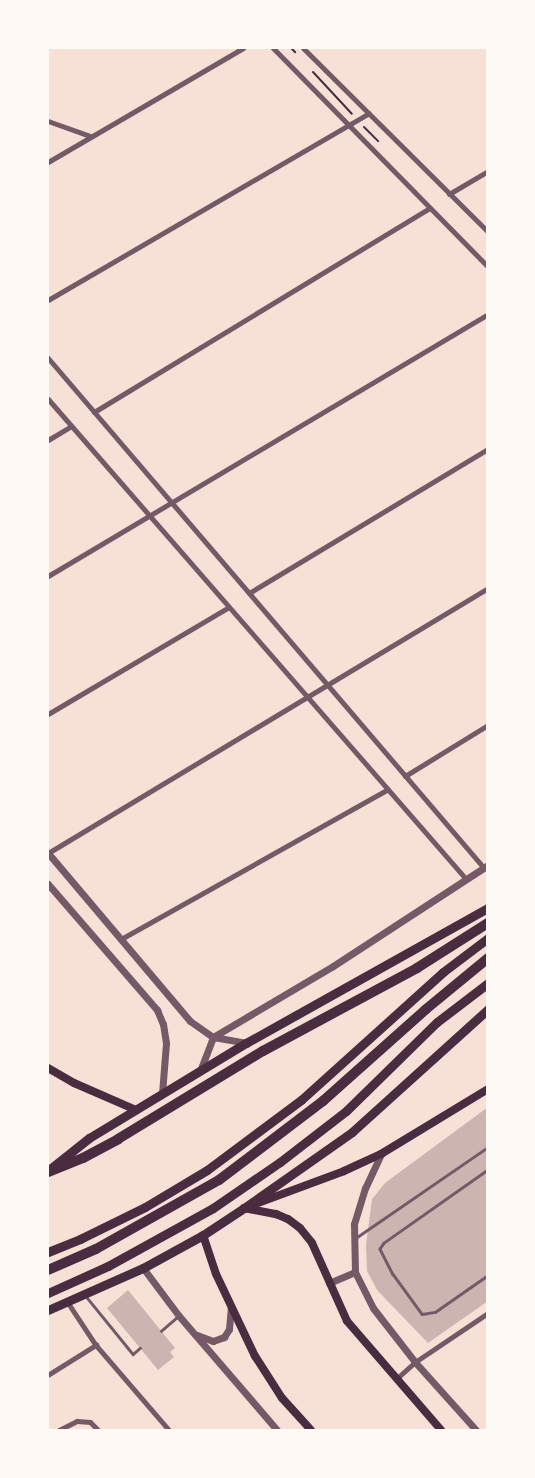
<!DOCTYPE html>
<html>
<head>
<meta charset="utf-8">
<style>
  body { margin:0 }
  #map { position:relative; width:535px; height:1478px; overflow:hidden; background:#f7e1d7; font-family:"Nunito Sans",sans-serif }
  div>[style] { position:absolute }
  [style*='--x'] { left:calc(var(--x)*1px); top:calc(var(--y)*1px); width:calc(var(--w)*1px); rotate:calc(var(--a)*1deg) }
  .building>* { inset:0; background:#ccb4b1 }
  .path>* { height:2px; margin:-1px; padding:0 1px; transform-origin:1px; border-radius:1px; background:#4a2c40 }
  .service>* { height:2.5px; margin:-1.25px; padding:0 1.25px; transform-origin:1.25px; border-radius:1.25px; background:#755966 }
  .pedestrian>* { height:4.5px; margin:-2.25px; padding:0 2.25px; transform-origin:2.25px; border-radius:2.25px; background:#755966 }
  .minor>* { height:5px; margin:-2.5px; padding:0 2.5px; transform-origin:2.5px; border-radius:2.5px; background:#755966 }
  .tertiary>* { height:7px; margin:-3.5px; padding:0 3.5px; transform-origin:3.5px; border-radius:3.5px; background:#755966 }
  .secondary>* { height:8px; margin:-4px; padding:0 4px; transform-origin:4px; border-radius:4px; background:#4a2c40 }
  .primary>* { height:9px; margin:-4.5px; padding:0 4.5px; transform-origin:4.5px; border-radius:4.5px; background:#4a2c40 }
  .trunk>* { height:9px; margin:-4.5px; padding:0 4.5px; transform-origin:4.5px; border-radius:4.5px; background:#4a2c40 }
  .motorway>* { height:10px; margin:-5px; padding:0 5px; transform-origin:5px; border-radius:5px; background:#4a2c40 }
  span { translate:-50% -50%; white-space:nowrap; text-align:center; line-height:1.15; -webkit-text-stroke:4.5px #fffaf5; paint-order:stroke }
  .frame { position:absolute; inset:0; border:49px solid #fffaf5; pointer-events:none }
</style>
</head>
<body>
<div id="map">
  <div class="building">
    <div style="clip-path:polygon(488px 1107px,488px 1301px,428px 1343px,377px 1290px,367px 1271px,366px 1245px,372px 1199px,385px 1183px)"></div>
    <div style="clip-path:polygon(128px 1290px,175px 1348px,170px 1352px,174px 1357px,158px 1370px,107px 1308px)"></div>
  </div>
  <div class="path">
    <div style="--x:291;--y:48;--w:6;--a:45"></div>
    <div style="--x:313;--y:72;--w:57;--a:47.1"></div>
    <div style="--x:364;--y:127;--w:20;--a:45"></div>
  </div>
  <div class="service">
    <div style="--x:488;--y:1170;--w:127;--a:144.9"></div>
    <div style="--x:384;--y:1243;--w:7;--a:124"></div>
    <div style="--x:380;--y:1249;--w:28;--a:63"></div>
    <div style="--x:393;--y:1274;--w:49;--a:54.1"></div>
    <div style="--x:422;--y:1314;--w:13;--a:-9"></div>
    <div style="--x:435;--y:1312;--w:65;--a:-34.9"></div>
    <div style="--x:357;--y:1237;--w:159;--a:-34.5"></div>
    <div style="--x:85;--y:1295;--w:76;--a:50.9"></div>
    <div style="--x:133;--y:1354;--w:9;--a:-41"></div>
    <div style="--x:161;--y:1331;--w:21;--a:-41"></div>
  </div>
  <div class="pedestrian">
    <div style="--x:67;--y:1301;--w:53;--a:56.6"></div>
    <div style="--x:96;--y:1345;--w:112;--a:49.3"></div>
    <div style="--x:48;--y:1375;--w:57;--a:-32"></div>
  </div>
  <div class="minor">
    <div style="--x:273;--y:48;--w:307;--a:45.5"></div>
    <div style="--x:303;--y:48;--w:261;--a:44.8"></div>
    <div style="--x:48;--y:121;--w:45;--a:19.7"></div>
    <div style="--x:48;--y:162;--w:226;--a:-30.3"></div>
    <div style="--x:449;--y:194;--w:45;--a:-30.5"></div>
    <div style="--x:48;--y:300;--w:371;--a:-30.2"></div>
    <div style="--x:48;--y:358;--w:671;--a:49.47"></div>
    <div style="--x:48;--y:399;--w:636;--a:48.95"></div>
    <div style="--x:94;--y:412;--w:393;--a:-31.3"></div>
    <div style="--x:48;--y:440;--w:27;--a:-31"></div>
    <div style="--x:48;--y:576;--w:512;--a:-30.77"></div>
    <div style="--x:249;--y:593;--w:279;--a:-31.1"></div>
    <div style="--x:48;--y:714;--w:210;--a:-30.6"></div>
    <div style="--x:405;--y:776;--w:97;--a:-31.6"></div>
    <div style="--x:48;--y:853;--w:514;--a:-31.06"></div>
    <div style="--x:121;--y:939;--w:306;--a:-29.3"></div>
    <div style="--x:396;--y:1379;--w:25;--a:-42"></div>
    <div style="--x:415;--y:1362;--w:88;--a:-33.9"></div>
    <div style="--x:59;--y:1430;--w:20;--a:-27"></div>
    <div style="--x:77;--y:1421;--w:13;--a:4"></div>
    <div style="--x:90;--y:1422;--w:11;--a:45"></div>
  </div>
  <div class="tertiary">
    <div style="--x:48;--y:853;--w:220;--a:49.8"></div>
    <div style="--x:190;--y:1021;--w:28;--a:35"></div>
    <div style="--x:213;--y:1037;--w:34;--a:10"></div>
    <div style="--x:48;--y:884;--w:167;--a:49.1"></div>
    <div style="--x:157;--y:1010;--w:15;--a:67"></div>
    <div style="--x:163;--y:1024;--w:19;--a:81"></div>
    <div style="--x:166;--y:1043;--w:51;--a:94.5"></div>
    <div style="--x:200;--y:1071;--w:36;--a:-69"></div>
    <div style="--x:213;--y:1037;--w:139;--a:-30.6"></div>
    <div style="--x:333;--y:966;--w:185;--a:-33.1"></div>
    <div style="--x:381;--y:1154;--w:38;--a:115"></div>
    <div style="--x:365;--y:1188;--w:38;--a:107"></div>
    <div style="--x:354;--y:1224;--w:48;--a:88.8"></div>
    <div style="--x:355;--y:1272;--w:40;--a:63.4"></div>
    <div style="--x:373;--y:1308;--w:68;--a:52.1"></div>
    <div style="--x:415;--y:1362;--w:91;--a:48.1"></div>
    <div style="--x:143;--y:1268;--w:60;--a:53.1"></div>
    <div style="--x:179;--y:1316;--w:150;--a:49.3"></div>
    <div style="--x:329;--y:1283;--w:28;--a:-23"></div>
    <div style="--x:197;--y:1335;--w:17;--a:21"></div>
    <div style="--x:213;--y:1341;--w:12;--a:-20"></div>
    <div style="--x:224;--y:1337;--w:9;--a:-58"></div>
    <div style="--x:229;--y:1329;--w:21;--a:-85"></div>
  </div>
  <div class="secondary">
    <div style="--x:48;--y:1068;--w:30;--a:30"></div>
    <div style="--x:74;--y:1083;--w:68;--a:23.5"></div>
    <div style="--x:250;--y:1206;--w:100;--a:-20.4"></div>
    <div style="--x:344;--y:1171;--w:41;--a:-24.7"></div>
    <div style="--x:381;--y:1154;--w:125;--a:-31.3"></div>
    <div style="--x:244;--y:1208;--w:33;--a:11"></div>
    <div style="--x:276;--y:1214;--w:13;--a:23"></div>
    <div style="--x:288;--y:1219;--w:15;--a:37"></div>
    <div style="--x:300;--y:1228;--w:19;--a:51"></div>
    <div style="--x:312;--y:1243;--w:85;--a:65.8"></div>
    <div style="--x:347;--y:1321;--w:144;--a:49.2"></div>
    <div style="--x:203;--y:1235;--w:41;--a:71.6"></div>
    <div style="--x:216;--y:1274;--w:91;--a:64.6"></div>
    <div style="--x:255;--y:1356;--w:50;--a:57.3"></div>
    <div style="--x:282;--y:1398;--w:43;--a:47.8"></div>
  </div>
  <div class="primary">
    <div style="--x:50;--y:1169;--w:50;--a:-38.5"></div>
    <div style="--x:89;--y:1138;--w:184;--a:-31.2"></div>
    <div style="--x:246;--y:1043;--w:277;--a:-29.2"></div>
    <div style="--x:48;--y:1310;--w:104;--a:-23.9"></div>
    <div style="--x:143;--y:1268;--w:68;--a:-28.8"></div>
    <div style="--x:203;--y:1235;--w:49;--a:-33.4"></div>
    <div style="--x:244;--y:1208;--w:132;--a:-35.1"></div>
    <div style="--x:352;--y:1132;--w:183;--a:-42.1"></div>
  </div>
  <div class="trunk">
    <div style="--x:48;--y:1252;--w:35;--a:-22"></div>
    <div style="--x:80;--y:1239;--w:72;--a:-26.2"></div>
    <div style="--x:145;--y:1207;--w:72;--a:-30.8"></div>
    <div style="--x:207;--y:1170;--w:117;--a:-36.7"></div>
    <div style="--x:301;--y:1100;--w:191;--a:-42"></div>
    <div style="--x:443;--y:972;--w:56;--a:-37.1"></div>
    <div style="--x:48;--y:1293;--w:66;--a:-24.2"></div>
    <div style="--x:108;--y:1266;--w:120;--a:-28.9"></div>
    <div style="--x:213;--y:1208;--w:81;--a:-34.5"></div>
    <div style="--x:280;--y:1162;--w:83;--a:-37.7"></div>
    <div style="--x:346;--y:1111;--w:127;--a:-44.4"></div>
    <div style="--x:437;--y:1022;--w:64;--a:-37.4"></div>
  </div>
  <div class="motorway">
    <div style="--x:48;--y:1172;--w:38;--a:-22"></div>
    <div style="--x:83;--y:1158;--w:40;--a:-28"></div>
    <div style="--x:118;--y:1139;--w:170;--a:-31.3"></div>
    <div style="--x:263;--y:1051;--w:175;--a:-28.3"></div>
    <div style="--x:417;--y:968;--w:84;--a:-32.4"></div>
    <div style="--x:48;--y:1270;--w:52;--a:-23.6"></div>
    <div style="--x:96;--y:1249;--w:141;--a:-29.3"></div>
    <div style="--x:219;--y:1180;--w:131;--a:-37.2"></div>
    <div style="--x:323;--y:1101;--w:137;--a:-41.7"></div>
    <div style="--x:425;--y:1010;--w:82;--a:-39.5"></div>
  </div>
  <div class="frame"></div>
</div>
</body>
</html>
